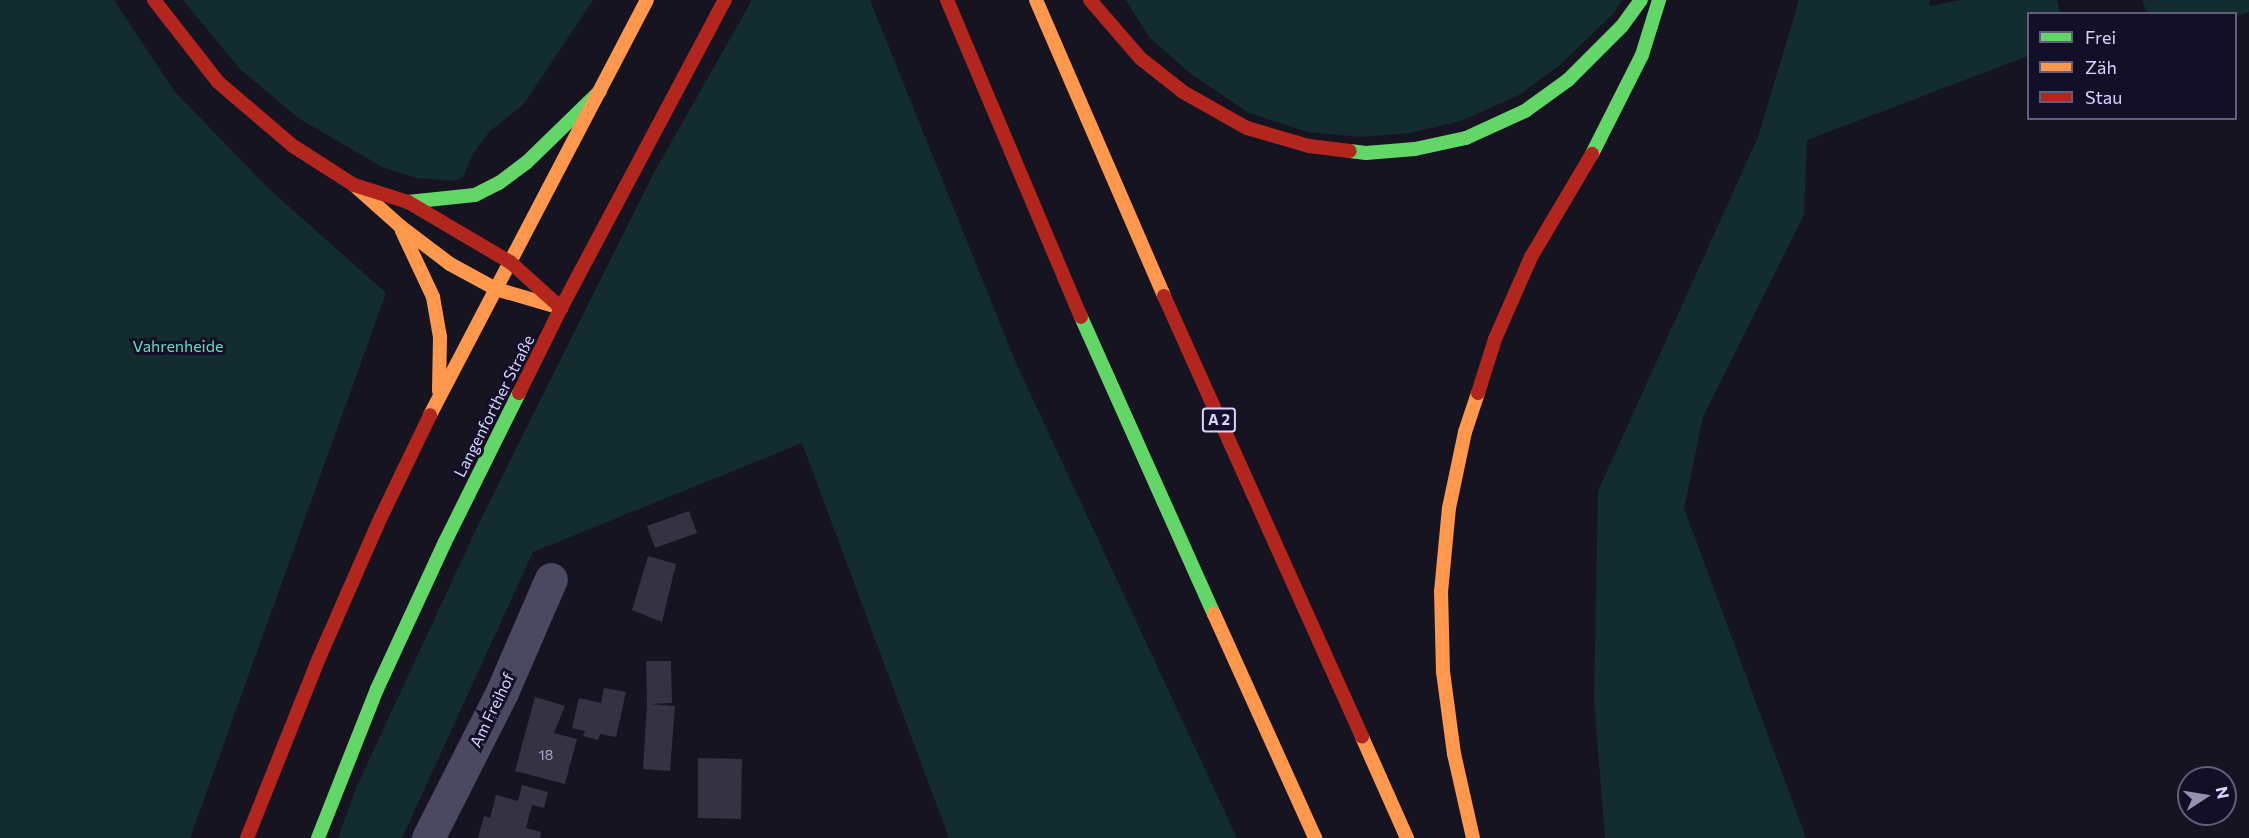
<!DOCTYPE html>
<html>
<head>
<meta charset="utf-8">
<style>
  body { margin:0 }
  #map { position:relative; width:2249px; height:838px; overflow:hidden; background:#161421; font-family:Commissioner,sans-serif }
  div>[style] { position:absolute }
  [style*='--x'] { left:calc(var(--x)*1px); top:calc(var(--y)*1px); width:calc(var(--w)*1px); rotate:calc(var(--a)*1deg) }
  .green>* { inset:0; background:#132c2d }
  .building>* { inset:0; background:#343243 }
  .street>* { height:33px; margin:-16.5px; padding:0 16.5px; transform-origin:16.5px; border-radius:16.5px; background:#4a4962 }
  .fast>* { height:14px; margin:-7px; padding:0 7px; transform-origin:7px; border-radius:7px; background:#63d668 }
  .slow>* { height:14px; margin:-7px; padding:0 7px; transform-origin:7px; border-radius:7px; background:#ff974d }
  .jam>* { height:14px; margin:-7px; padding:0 7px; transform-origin:7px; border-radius:7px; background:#b3261e }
  span { translate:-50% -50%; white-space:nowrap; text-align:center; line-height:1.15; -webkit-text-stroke:6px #130f26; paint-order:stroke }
  .number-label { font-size:14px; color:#b0acd0 }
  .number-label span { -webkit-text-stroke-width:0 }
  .shield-label span { padding:2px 4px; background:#130f26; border:2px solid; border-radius:4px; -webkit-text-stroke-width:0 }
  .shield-label { font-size:15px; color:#d9d4ff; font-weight:700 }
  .park-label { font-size:16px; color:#5fe0c0 }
  .street-label { font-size:16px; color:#d9d4ff }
  .legend { position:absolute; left:2027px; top:12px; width:210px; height:108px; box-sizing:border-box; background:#130f26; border:2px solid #625e7d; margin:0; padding:8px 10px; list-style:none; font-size:18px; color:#d9d4ff }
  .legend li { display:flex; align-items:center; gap:12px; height:30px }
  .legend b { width:30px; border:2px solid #625e7d }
  .north { position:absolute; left:2177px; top:766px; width:60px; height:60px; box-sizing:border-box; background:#130f26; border:2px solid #625e7d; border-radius:50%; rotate:78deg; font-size:16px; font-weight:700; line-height:24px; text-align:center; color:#d9d4ff }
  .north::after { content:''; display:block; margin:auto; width:21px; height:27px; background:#9591b1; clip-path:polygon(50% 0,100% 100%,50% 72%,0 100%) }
</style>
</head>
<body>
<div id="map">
  <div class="green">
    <div style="clip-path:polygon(0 0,114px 0,175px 92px,269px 189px,386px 293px,190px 838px,0 838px)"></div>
    <div style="clip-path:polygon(183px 0,593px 0,523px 105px,490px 131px,473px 154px,463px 177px,453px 181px,417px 178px,384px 168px,298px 118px,239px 68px)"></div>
    <div style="clip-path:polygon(752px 0,870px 0,1016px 363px,1237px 838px,949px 838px,802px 443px,533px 552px,402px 838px,338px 838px,356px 788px,479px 523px,652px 176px)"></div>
    <div style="clip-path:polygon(1126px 0,1622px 0,1613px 14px,1560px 65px,1519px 95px,1461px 121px,1410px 133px,1361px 137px,1308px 132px,1249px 113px,1191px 74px,1149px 37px)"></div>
    <div style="clip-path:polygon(1799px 0,1930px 0,1929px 6px,1962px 0,2057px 0,2060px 13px,2028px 14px,2028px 56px,1807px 140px,1804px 215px,1703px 417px,1684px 508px,1806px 838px,1605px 838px,1594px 700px,1598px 491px,1758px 137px)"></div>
    <div style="clip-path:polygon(2142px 0,2249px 0,2249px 12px,2236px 16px,2236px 14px,2147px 13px)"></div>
  </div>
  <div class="building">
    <div style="clip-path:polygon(689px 511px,697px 533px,655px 548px,647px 526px)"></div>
    <div style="clip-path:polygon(648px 556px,676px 564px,662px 622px,632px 610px)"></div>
    <div style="clip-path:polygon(646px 661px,671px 661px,672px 703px,650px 704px,675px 706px,670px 771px,643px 769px,647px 704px)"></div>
    <div style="clip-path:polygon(604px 688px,626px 692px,616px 737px,600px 734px,598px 740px,583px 736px,585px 731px,572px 728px,579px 698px,601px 703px)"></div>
    <div style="clip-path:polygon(535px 697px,565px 706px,554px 733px,577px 739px,565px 784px,515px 771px)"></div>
    <div style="clip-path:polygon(698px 758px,742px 759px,741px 819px,698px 818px)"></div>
    <div style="clip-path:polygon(522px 785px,548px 792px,544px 808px,532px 805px,526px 828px,541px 832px,540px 838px,478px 838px,484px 816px,490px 818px,496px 795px,518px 801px)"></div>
  </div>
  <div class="street">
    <div style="--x:428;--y:838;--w:164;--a:-63.1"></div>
    <div style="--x:502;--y:692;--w:123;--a:-66.6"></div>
  </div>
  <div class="fast">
    <div style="--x:1350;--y:151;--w:16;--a:7"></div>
    <div style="--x:1366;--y:153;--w:49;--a:-4.7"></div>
    <div style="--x:1415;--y:149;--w:52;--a:-12.2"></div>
    <div style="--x:1466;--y:138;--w:65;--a:-24.6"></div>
    <div style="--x:1525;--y:111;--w:53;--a:-35.8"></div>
    <div style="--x:1568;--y:80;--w:76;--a:-45"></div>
    <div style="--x:1622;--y:26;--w:32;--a:-54"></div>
    <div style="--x:1592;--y:154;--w:111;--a:-63.2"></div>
    <div style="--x:1642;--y:55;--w:58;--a:-72.8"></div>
    <div style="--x:408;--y:202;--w:67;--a:-6"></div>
    <div style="--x:475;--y:195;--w:27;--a:-27"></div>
    <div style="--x:499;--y:183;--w:34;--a:-37"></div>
    <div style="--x:526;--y:163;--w:103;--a:-44.2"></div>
    <div style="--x:1081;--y:317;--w:325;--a:65.9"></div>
    <div style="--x:318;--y:838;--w:160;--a:-68.4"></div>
    <div style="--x:377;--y:689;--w:162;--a:-65.2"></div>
    <div style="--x:445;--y:542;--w:166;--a:-63.6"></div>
  </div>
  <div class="slow">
    <div style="--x:1036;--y:0;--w:322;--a:66.6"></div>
    <div style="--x:354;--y:185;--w:62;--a:41.7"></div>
    <div style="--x:400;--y:226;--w:63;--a:37.2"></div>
    <div style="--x:450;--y:264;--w:52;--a:28.5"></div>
    <div style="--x:496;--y:289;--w:68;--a:16.3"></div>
    <div style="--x:402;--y:231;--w:73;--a:64.8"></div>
    <div style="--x:433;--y:297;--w:41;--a:80.1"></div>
    <div style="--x:440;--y:337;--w:54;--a:91.1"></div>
    <div style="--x:430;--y:415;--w:468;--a:-62.4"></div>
    <div style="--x:1214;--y:614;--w:246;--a:65.7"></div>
    <div style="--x:1362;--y:737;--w:111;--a:66"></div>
    <div style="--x:1473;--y:838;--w:86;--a:-102.7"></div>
    <div style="--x:1454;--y:754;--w:83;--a:-97.6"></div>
    <div style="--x:1443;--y:672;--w:80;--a:-91.4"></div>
    <div style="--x:1441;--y:592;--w:84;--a:-84.6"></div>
    <div style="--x:1449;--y:508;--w:78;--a:-78.1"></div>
    <div style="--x:1465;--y:432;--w:41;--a:-71.6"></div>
  </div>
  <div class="jam">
    <div style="--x:154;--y:0;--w:104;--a:52"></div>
    <div style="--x:218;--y:82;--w:99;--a:40.5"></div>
    <div style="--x:293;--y:146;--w:72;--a:32.6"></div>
    <div style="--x:354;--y:185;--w:57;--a:17.5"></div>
    <div style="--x:408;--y:202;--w:118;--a:30.5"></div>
    <div style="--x:510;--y:262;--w:69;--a:42"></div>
    <div style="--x:947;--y:0;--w:344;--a:67.1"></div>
    <div style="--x:1090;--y:0;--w:77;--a:49.2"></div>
    <div style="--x:1140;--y:58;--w:55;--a:38.3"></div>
    <div style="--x:1183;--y:92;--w:73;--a:29.4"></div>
    <div style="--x:1247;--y:128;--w:65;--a:16.2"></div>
    <div style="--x:1309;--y:146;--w:41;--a:7"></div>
    <div style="--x:1164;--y:296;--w:483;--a:65.8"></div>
    <div style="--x:519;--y:393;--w:95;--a:-63.7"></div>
    <div style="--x:561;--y:308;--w:349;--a:-62"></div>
    <div style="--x:1478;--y:393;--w:57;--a:-72.5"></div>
    <div style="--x:1495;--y:339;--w:90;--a:-66.3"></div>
    <div style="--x:1531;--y:257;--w:120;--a:-59.4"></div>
    <div style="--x:247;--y:838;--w:194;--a:-68.2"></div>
    <div style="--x:319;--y:658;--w:154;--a:-66.3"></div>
    <div style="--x:381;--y:517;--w:113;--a:-64.3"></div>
  </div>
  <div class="number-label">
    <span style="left:546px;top:755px">18</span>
  </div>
  <div class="shield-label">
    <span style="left:1219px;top:420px">A 2</span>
  </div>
  <div class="park-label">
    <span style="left:178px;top:346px">Vahrenheide</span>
  </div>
  <div class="street-label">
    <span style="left:494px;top:406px;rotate:-63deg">Langenforther Straße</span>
    <span style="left:492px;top:710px;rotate:-64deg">Am Freihof</span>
  </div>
  <ul class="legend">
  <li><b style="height:8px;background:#63d668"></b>Frei</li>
  <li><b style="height:8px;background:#ff974d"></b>Zäh</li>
  <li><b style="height:8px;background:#b3261e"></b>Stau</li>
  </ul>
  <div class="north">N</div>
</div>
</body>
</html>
